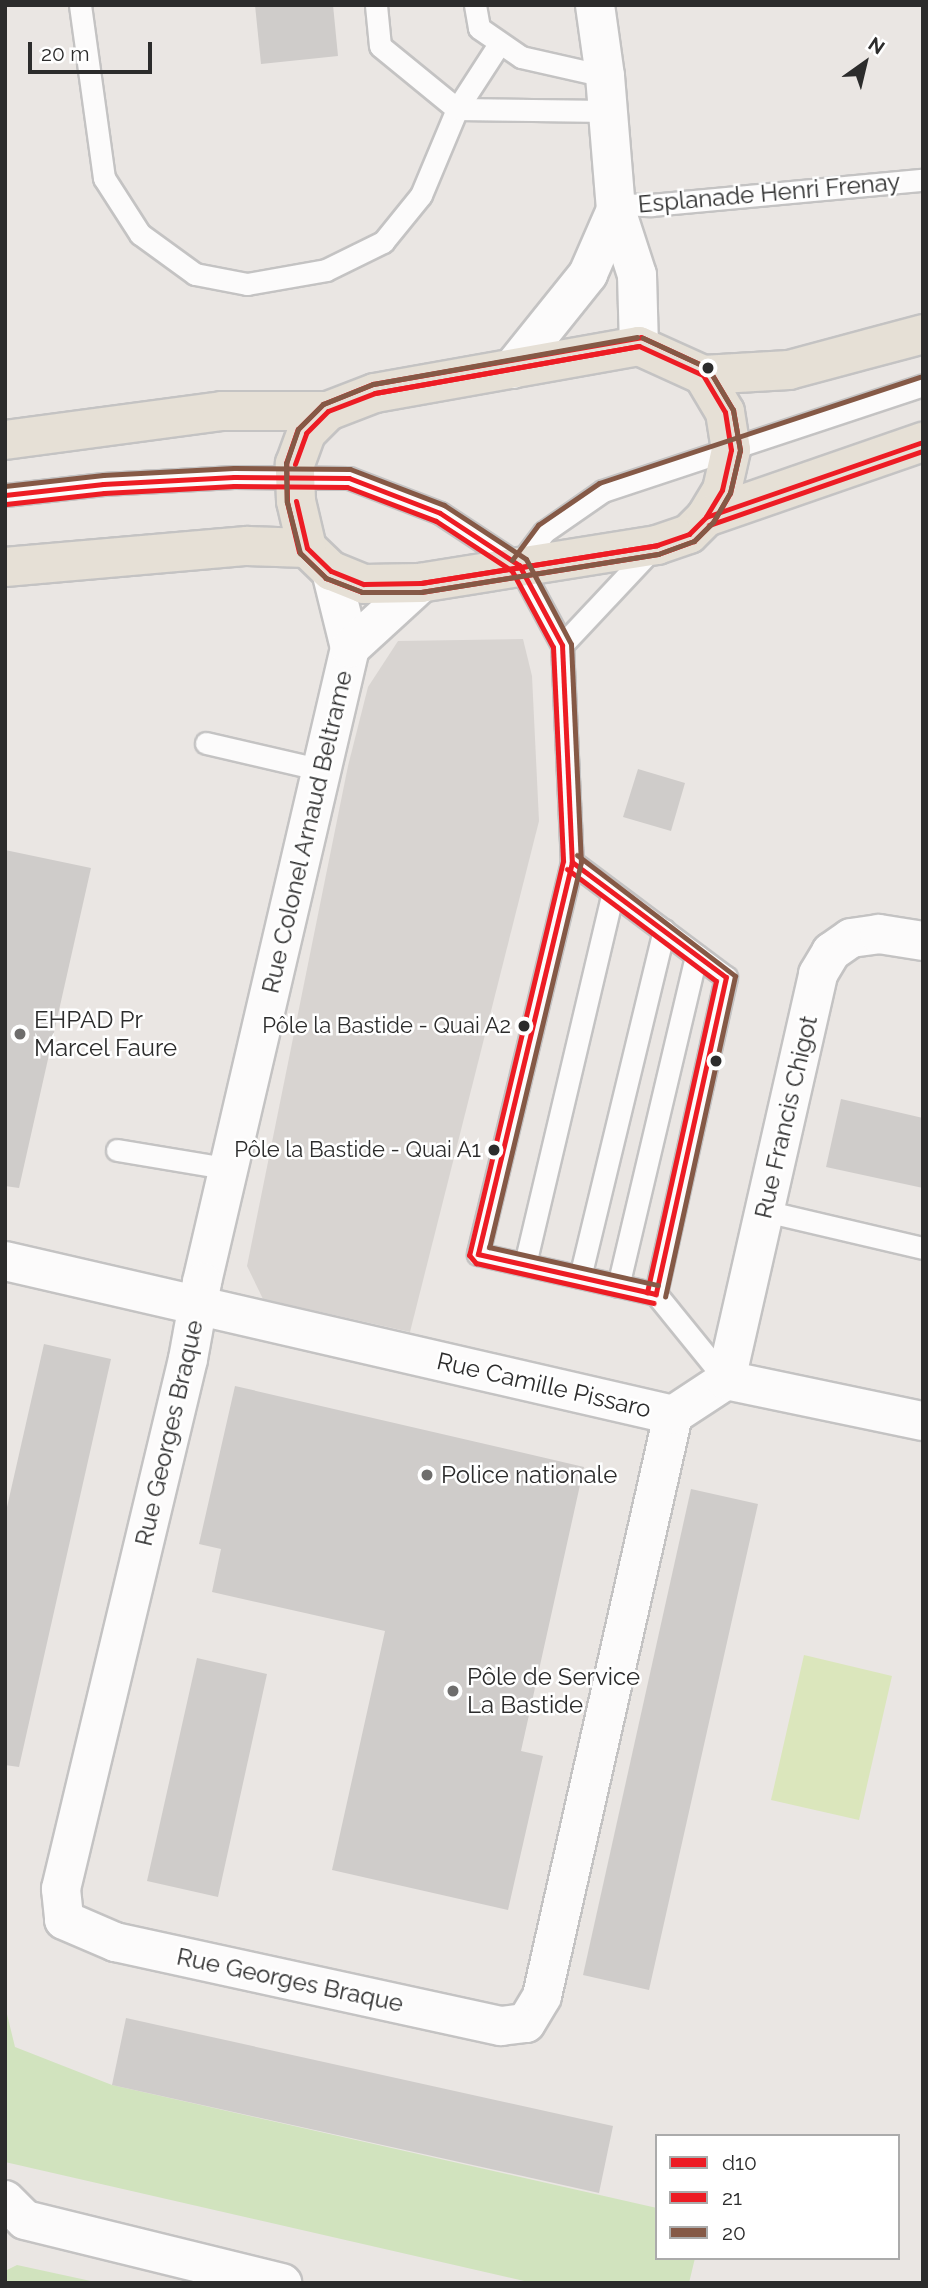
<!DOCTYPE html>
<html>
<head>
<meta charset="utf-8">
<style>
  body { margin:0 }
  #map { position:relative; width:928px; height:2288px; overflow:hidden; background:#eae6e3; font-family:Raleway,sans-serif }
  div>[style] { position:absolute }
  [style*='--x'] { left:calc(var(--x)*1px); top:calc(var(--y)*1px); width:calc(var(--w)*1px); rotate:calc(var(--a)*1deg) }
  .green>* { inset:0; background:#d1e3be }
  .pitch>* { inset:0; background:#dbe6bc }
  .plaza>* { inset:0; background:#d8d4d1 }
  .building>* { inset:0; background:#cfccca }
  .roads { filter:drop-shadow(2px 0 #c4c3c3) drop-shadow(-2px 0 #c4c3c3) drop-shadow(0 2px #c4c3c3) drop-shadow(0 -2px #c4c3c3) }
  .lane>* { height:21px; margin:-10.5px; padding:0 10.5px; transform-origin:10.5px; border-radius:10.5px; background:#fcfbfb }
  .street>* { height:38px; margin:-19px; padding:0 19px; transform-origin:19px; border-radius:19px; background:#fcfbfb }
  .primary>* { height:38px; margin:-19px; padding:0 19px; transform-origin:19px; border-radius:19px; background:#e6e0d6 }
  .bus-1>* { height:5px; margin:-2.5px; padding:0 2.5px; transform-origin:2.5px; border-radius:2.5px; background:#ed1c24 }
  .bus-2>* { height:5px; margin:-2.5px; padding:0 2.5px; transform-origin:2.5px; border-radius:2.5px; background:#ed1c24 }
  .bus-3>* { height:5px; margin:-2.5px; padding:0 2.5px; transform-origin:2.5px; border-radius:2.5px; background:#855946 }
  .dots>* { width:19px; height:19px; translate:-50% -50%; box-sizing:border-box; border:4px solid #fff; border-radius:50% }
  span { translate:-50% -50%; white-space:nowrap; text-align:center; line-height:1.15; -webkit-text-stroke:5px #fff; paint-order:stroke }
  .bus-label { font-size:22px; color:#2c2c2c }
  .right { translate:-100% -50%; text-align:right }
  .street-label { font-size:24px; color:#2c2c2c }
  .poi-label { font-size:24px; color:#2c2c2c }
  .left { translate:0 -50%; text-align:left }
  .frame { position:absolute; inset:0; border:7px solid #2c2c2c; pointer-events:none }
  .legend { position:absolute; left:655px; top:2134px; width:245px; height:126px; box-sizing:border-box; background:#fff; border:2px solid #ababab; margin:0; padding:9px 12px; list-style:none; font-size:21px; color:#2c2c2c }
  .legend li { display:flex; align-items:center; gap:14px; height:35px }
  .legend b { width:35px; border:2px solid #ababab }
  .north { position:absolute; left:830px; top:28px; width:70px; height:70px; -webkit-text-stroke:5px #fff; paint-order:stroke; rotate:34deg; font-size:19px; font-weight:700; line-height:28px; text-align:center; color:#2c2c2c }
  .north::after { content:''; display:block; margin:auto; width:24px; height:32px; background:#2c2c2c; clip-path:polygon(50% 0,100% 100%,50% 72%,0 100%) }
  .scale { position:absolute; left:28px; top:42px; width:124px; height:32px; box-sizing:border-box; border:4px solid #2c2c2c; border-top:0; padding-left:9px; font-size:21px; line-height:24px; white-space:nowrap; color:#2c2c2c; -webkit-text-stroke:5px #fff; paint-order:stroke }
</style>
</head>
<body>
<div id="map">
  <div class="green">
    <div style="clip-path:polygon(5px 2006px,15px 2047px,112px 2085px,657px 2208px,657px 2258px,695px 2258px,689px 2283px,533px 2283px,5px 2162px)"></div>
    <div style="clip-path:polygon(17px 2265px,100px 2283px,5px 2283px,5px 2271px)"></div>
  </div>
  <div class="pitch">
    <div style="clip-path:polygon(804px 1655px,892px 1676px,859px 1820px,771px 1800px)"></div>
  </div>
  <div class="plaza">
    <div style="clip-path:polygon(523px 639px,532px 676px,539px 821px,410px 1332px,263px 1299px,247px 1266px,348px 766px,368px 687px,398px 641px)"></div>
  </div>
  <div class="building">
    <div style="clip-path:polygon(255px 5px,333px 5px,338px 56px,261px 64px)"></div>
    <div style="clip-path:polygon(638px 769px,685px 783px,671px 831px,623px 817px)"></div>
    <div style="clip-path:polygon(5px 850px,91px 868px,19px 1188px,5px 1186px)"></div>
    <div style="clip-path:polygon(841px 1099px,923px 1118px,923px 1188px,826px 1167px)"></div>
    <div style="clip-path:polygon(44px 1344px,111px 1359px,19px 1767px,5px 1765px,5px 1516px)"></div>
    <div style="clip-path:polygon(235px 1386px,584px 1467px,521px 1751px,543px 1756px,508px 1910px,332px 1870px,385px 1631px,212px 1592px,221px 1549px,199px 1544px)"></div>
    <div style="clip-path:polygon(691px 1489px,758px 1504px,649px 1990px,583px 1975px)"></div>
    <div style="clip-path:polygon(197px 1658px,267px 1674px,218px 1897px,147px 1881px)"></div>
    <div style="clip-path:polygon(126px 2018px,613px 2126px,599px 2193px,112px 2085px)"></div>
  </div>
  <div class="roads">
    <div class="lane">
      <div style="--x:80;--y:5;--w:175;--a:82.1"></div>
      <div style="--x:104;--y:178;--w:67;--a:57.3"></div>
      <div style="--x:140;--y:234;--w:68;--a:36"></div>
      <div style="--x:195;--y:274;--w:53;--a:10.9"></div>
      <div style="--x:247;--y:284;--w:80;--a:-10"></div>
      <div style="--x:326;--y:270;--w:64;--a:-26.2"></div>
      <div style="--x:383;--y:242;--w:60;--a:-51"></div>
      <div style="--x:421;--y:195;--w:93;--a:-67.3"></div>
      <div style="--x:457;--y:109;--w:99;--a:-140.7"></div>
      <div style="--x:380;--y:46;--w:41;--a:-95.6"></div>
      <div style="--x:475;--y:5;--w:23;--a:80"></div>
      <div style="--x:479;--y:28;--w:51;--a:34.6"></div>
      <div style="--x:521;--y:57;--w:86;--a:12.7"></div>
      <div style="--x:499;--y:44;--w:77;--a:122.9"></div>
      <div style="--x:457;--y:109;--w:151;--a:0.8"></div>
      <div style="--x:615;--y:204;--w:36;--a:2"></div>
      <div style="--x:651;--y:205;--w:273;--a:-5.3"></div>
      <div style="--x:5;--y:495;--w:99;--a:-6.4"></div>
      <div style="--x:103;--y:484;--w:131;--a:-3.1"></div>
      <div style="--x:234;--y:477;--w:115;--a:0.5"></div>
      <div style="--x:349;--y:478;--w:97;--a:21"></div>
      <div style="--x:440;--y:513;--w:95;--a:33.4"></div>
      <div style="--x:519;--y:565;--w:91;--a:61.7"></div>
      <div style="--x:562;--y:645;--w:217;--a:87.4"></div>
      <div style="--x:572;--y:862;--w:403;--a:103.5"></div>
      <div style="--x:478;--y:1254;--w:182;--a:12.7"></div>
      <div style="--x:656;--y:1294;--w:111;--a:50.9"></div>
      <div style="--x:519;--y:565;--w:41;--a:-52.9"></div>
      <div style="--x:544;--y:532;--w:72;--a:-34.8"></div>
      <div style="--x:603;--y:491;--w:337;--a:-18.3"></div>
      <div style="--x:562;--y:645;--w:134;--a:-46.8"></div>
      <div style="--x:206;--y:743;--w:119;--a:13.1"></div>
      <div style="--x:572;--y:862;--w:192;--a:36.8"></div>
      <div style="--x:726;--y:977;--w:325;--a:102.5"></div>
      <div style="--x:117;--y:1150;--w:115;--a:9.5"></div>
      <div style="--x:765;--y:1211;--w:162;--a:13.2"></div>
      <div style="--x:525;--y:1264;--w:381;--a:-76.7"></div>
      <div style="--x:580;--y:1277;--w:357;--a:-76.4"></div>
      <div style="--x:618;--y:1286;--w:340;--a:-76.7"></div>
    </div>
    <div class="street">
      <div style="--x:595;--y:5;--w:72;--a:82"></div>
      <div style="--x:605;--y:76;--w:134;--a:85.3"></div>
      <div style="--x:616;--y:210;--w:68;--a:72.1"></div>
      <div style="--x:637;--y:275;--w:71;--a:88.4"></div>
      <div style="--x:512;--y:369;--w:122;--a:-51.3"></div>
      <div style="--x:588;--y:274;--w:70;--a:-66.4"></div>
      <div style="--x:331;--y:571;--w:79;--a:76.1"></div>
      <div style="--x:350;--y:648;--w:651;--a:103.14"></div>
      <div style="--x:202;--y:1282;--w:78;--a:100.3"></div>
      <div style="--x:188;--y:1359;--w:545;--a:103.48"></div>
      <div style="--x:61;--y:1889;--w:31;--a:84"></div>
      <div style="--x:64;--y:1920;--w:56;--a:23.3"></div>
      <div style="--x:115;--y:1942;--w:395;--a:12.3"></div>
      <div style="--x:501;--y:2026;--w:25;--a:-7"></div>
      <div style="--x:526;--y:2023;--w:31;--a:-59"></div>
      <div style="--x:542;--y:1996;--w:596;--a:-77.29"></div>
      <div style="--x:350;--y:648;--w:96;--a:-42.5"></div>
      <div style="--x:5;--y:1261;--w:686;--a:12.98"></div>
      <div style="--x:673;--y:1415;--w:64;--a:-33.4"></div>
      <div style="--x:726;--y:1380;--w:201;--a:11.8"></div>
      <div style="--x:726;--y:1380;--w:416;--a:-77.2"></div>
      <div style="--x:818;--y:974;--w:26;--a:-59"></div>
      <div style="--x:831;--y:952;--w:24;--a:-35"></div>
      <div style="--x:851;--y:938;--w:28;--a:-8"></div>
      <div style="--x:879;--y:934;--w:45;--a:9"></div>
      <div style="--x:5;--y:2200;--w:28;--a:45"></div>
      <div style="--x:25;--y:2220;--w:265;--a:13.8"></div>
    </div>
    <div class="primary">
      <div style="--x:639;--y:346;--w:70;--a:24.4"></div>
      <div style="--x:703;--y:375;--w:43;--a:59.3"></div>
      <div style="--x:725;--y:412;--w:38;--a:81"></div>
      <div style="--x:731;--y:450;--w:41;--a:102.7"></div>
      <div style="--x:722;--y:490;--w:31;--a:121"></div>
      <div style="--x:706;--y:517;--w:24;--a:135"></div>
      <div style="--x:689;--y:534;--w:34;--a:161"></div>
      <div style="--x:657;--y:545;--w:239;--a:170.9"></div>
      <div style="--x:421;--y:583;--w:57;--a:179"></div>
      <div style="--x:364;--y:584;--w:35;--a:-158"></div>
      <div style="--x:331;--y:571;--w:33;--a:-136"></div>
      <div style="--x:307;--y:548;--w:48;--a:-103.2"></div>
      <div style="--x:296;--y:501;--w:37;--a:-92"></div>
      <div style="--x:295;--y:464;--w:33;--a:-70"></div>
      <div style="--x:306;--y:433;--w:31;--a:-45"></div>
      <div style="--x:328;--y:411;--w:50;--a:-21"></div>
      <div style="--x:375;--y:393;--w:268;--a:-10.1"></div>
      <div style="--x:703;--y:375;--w:86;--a:-3.3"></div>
      <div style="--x:789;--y:370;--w:139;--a:-15"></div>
      <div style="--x:5;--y:440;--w:219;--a:-7.6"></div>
      <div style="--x:222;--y:411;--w:106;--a:0"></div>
      <div style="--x:706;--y:517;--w:230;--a:-19.1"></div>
      <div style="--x:5;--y:567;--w:243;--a:-5"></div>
      <div style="--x:247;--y:546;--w:60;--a:1.9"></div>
    </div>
  </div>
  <div class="bus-1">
    <div style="--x:639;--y:346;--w:70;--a:24.4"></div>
    <div style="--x:703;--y:375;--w:43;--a:59.3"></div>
    <div style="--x:725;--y:412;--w:38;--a:81"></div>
    <div style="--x:731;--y:450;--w:41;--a:102.7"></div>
    <div style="--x:722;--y:490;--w:31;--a:121"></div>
    <div style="--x:706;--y:517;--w:24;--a:135"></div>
    <div style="--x:689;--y:534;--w:34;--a:161"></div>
    <div style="--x:375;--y:393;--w:268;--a:-10.1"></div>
    <div style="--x:375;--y:393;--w:268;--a:-10.1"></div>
    <div style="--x:295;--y:464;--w:33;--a:-70"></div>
    <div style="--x:306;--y:433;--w:31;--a:-45"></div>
    <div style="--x:328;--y:411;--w:50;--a:-21"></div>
    <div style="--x:5;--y:495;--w:99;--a:-6.4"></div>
    <div style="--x:103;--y:484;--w:131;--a:-3.1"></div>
    <div style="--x:234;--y:477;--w:115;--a:0.5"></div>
    <div style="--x:349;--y:478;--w:97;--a:21"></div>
    <div style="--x:440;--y:513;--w:95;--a:33.4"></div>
    <div style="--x:519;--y:565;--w:91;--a:61.7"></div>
    <div style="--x:562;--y:645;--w:217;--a:87.4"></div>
    <div style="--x:572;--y:862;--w:403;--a:103.5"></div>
    <div style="--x:478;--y:1254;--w:182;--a:12.7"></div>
    <div style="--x:296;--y:501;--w:48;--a:76.8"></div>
    <div style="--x:307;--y:548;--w:33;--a:44"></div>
    <div style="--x:331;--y:571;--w:35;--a:22"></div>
    <div style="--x:364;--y:584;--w:57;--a:-1"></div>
    <div style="--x:706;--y:517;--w:230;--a:-19.1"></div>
    <div style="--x:421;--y:583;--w:239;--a:-9.1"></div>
    <div style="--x:421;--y:583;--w:239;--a:-9.1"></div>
    <div style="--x:572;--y:862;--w:192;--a:36.8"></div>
    <div style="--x:726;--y:977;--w:325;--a:102.5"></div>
  </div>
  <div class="bus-2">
    <div style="--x:641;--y:337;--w:74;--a:24.8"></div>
    <div style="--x:708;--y:368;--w:49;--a:59.2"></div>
    <div style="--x:733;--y:410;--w:41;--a:80.1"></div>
    <div style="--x:740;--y:450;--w:44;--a:103.1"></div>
    <div style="--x:730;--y:493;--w:34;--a:120"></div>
    <div style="--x:713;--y:522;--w:27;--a:135"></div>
    <div style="--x:694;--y:541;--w:38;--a:160"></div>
    <div style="--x:658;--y:554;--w:240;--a:170.9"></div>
    <div style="--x:421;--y:592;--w:59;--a:180"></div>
    <div style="--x:362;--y:592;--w:39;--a:-159"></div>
    <div style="--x:326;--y:578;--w:37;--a:-136"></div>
    <div style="--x:299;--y:552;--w:51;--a:-103.5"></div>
    <div style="--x:287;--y:502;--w:39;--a:-91"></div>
    <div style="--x:286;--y:463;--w:36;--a:-71"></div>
    <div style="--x:298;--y:429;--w:35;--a:-45"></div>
    <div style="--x:323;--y:404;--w:54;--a:-21.8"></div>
    <div style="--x:373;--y:384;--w:272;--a:-9.9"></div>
    <div style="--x:6;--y:504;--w:99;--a:-6.4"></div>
    <div style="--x:104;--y:493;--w:130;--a:-3.1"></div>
    <div style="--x:234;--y:486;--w:113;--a:0.5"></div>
    <div style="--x:347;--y:487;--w:95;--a:20.9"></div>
    <div style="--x:436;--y:521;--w:91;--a:33.3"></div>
    <div style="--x:512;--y:571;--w:86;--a:61.7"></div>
    <div style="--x:553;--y:647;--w:214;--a:87.3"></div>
    <div style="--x:563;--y:861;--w:405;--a:103.4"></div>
    <div style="--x:469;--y:1255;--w:11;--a:49"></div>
    <div style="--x:476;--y:1263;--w:182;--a:12.7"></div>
    <div style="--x:709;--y:525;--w:226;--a:-19.1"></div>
    <div style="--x:567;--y:869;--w:186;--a:36.9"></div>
    <div style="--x:716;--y:981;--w:319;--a:102.5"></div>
  </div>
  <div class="bus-3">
    <div style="--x:637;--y:337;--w:268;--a:169.9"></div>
    <div style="--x:373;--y:384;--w:54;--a:158.2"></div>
    <div style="--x:323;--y:404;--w:35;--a:135"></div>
    <div style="--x:298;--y:429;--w:36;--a:109"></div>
    <div style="--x:286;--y:463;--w:39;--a:89"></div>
    <div style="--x:287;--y:502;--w:53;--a:75.7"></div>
    <div style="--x:300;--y:553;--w:36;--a:44"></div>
    <div style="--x:326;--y:578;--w:39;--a:21"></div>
    <div style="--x:362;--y:592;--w:59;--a:0"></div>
    <div style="--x:421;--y:592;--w:240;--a:-9.1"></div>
    <div style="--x:658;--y:554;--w:38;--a:-20"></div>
    <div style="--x:694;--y:541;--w:27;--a:-45"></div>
    <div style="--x:713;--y:522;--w:34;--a:-60"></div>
    <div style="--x:730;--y:493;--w:44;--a:-76.9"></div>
    <div style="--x:740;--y:450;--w:41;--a:-99.9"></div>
    <div style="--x:733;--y:410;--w:49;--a:-120.8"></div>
    <div style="--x:708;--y:368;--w:72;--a:-155.2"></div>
    <div style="--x:5;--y:486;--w:99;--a:-6.4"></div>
    <div style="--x:103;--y:475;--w:131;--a:-3.1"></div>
    <div style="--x:234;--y:468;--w:116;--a:0.5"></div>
    <div style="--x:350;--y:469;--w:101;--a:21"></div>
    <div style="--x:444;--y:505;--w:98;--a:33.4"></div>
    <div style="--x:526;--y:559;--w:96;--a:62.1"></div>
    <div style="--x:571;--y:644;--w:218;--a:87.4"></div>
    <div style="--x:581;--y:862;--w:396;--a:103.4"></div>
    <div style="--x:489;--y:1247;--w:173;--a:12.7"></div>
    <div style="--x:512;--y:560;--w:44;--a:-53.4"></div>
    <div style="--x:538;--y:525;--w:74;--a:-34.5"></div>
    <div style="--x:599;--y:483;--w:338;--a:-18.3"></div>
    <div style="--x:577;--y:855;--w:199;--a:37.4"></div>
    <div style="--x:735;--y:976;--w:328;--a:102.3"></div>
  </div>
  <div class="dots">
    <div style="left:708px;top:368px;background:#2c2c2c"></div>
    <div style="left:524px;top:1026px;background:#2c2c2c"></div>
    <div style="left:20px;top:1034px;background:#6e6d6c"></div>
    <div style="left:716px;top:1061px;background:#2c2c2c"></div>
    <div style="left:494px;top:1150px;background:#2c2c2c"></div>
    <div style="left:427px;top:1475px;background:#6e6d6c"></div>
    <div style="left:453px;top:1691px;background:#6e6d6c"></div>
  </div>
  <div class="bus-label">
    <span class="right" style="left:511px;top:1026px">Pôle la Bastide - Quai A2</span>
    <span class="right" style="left:481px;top:1150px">Pôle la Bastide - Quai A1</span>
  </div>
  <div class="street-label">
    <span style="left:769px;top:193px;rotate:-5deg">Esplanade Henri Frenay</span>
    <span style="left:307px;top:832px;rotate:-77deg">Rue Colonel Arnaud Beltrame</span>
    <span style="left:786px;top:1117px;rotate:-77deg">Rue Francis Chigot</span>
    <span style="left:544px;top:1385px;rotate:13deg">Rue Camille Pissaro</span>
    <span style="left:169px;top:1433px;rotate:-77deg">Rue Georges Braque</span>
    <span style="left:290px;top:1980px;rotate:12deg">Rue Georges Braque</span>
  </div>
  <div class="poi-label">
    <span class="left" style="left:34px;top:1034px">EHPAD Pr<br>Marcel Faure</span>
    <span class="left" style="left:441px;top:1475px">Police nationale</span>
    <span class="left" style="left:467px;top:1691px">Pôle de Service<br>La Bastide</span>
  </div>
  <div class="frame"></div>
  <ul class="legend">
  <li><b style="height:9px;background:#ed1c24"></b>d10</li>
  <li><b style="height:9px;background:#ed1c24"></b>21</li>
  <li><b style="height:9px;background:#855946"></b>20</li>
  </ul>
  <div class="north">N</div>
  <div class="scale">20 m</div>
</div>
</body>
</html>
